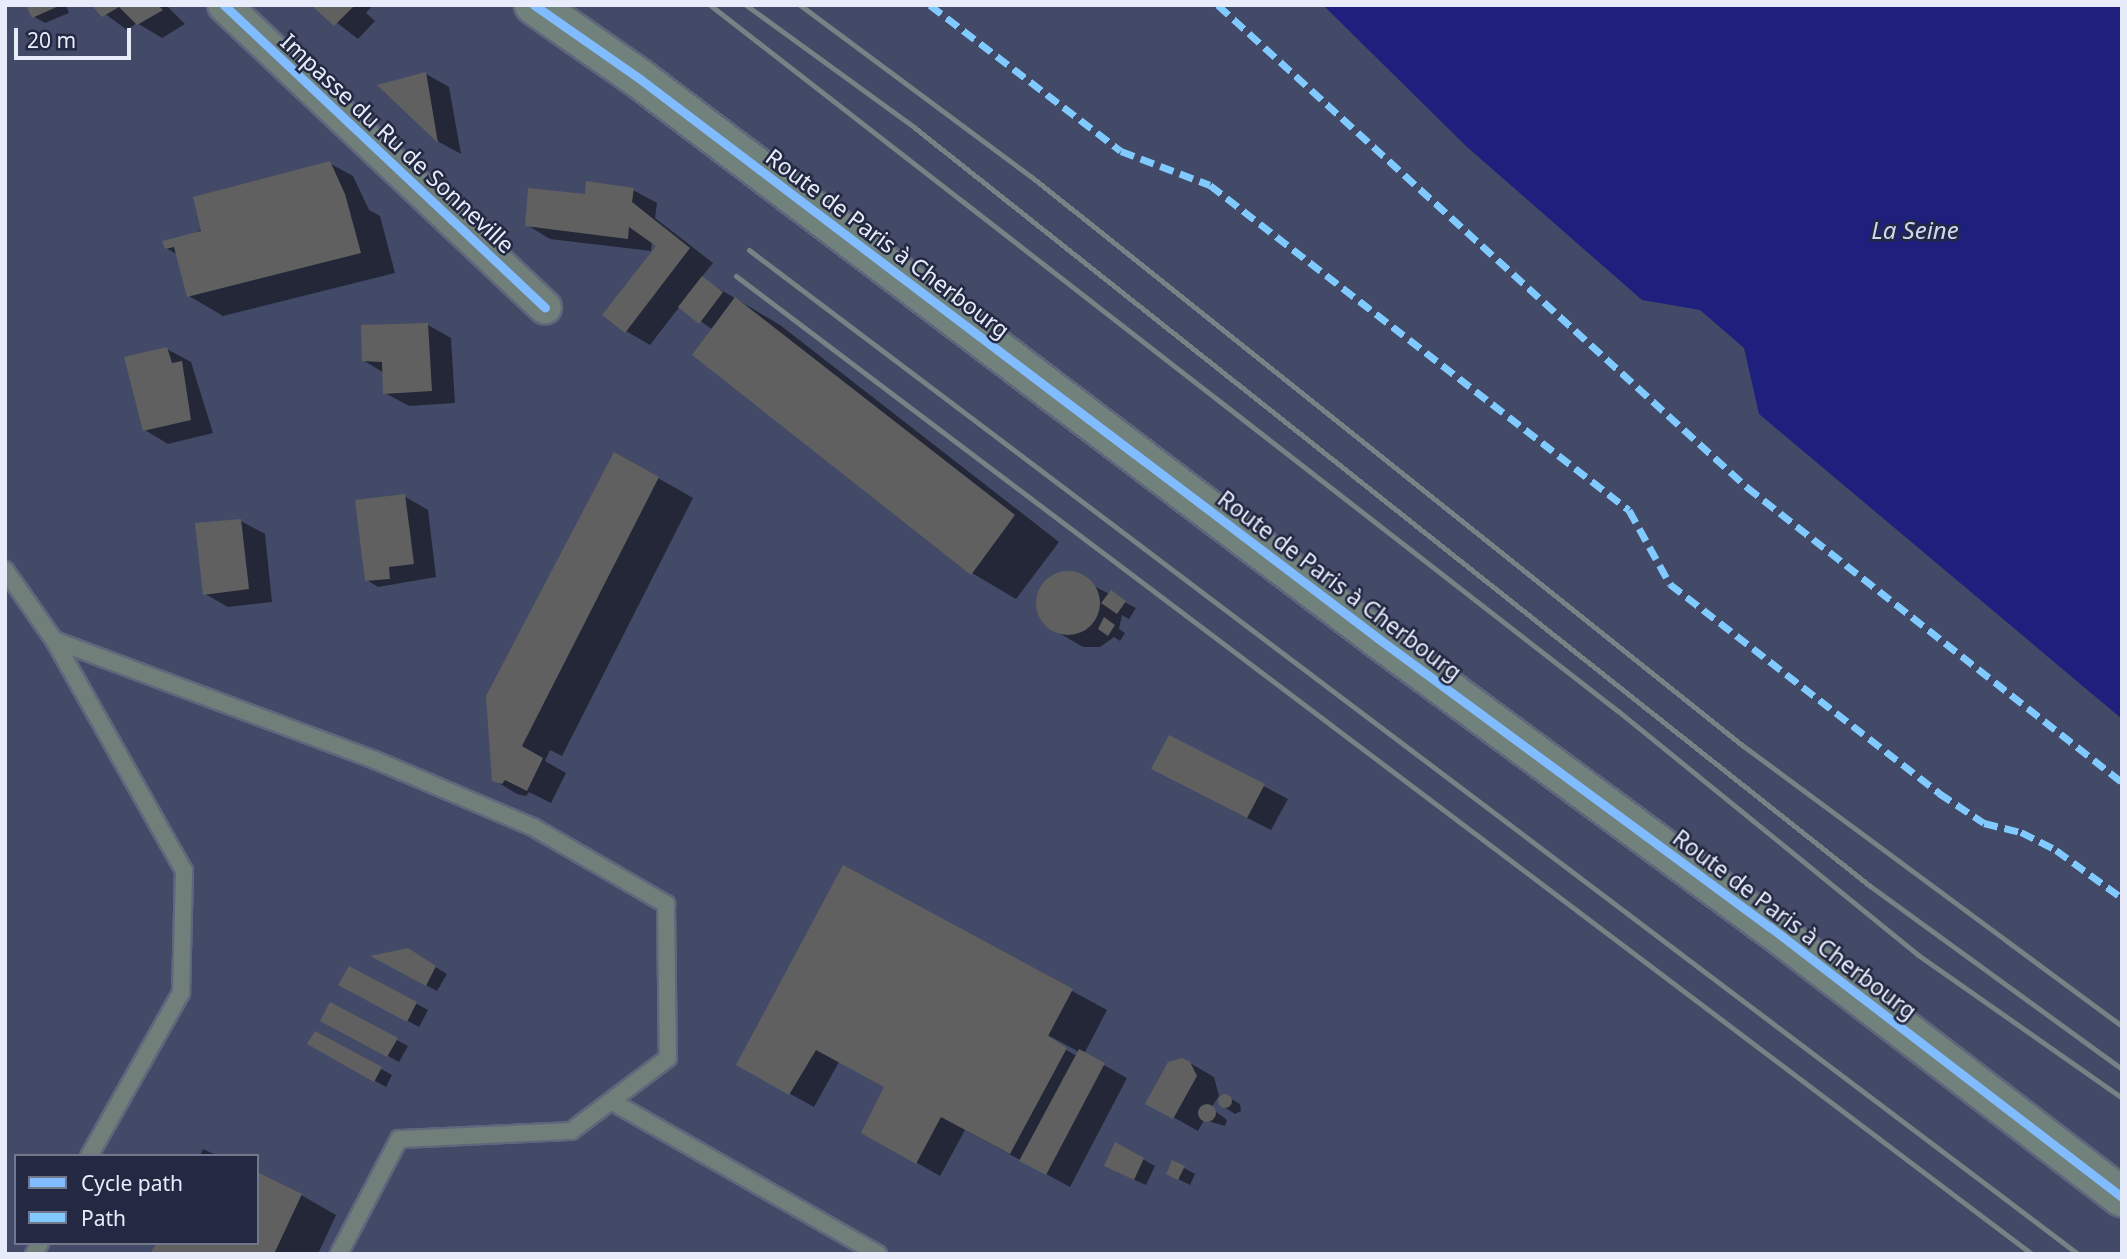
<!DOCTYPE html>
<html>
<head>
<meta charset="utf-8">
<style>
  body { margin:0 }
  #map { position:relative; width:2127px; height:1259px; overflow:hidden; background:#434a67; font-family:"Noto Sans",sans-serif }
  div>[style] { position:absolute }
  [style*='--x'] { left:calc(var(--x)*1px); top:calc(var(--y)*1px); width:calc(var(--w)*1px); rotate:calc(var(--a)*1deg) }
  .water>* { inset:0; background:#1f207d }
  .shadow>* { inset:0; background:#0007 }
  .building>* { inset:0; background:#606060 }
  .round { border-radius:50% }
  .roads { filter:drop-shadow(2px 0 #60667c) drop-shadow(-2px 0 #60667c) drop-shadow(0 2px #60667c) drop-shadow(0 -2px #60667c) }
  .lane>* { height:16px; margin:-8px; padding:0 8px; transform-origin:8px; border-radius:8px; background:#717f7b }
  .street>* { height:32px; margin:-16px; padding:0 16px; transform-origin:16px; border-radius:16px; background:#717f7b }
  .secondary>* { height:38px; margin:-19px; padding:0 19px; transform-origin:19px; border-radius:19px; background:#71827c }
  .rail>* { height:5px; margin:-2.5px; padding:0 2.5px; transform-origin:2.5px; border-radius:2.5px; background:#788183 }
  .quiet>* { height:7px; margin-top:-3.5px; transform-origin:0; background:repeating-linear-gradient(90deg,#80caff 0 14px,transparent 0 21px) }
  .cycleway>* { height:9px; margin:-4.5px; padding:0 4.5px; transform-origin:4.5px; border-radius:4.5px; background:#80bcff }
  span { translate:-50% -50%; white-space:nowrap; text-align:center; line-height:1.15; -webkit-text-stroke:5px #232942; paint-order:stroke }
  .street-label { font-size:23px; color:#e8ecfa }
  .water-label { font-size:24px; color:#ced7f1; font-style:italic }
  .frame { position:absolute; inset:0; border:7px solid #e8ecfa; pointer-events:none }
  .legend { position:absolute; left:14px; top:1154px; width:245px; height:91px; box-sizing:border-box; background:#232942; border:2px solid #72778c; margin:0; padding:9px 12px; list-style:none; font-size:21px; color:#e8ecfa }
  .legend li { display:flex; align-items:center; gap:14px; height:35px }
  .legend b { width:35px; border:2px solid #72778c }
  .scale { position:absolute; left:14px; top:28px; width:117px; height:32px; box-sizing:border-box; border:4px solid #e8ecfa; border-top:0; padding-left:9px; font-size:21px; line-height:24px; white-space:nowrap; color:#e8ecfa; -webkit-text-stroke:5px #232942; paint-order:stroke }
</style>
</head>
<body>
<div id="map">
  <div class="water">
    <div style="clip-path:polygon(1323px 5px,2122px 5px,2122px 719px,1759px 414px,1744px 348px,1700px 310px,1642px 300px,1467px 147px)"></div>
  </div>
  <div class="shadow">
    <div style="clip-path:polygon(28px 5px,66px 5px,69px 13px,45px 23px,33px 16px)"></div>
    <div style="clip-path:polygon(93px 5px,166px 5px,185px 24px,162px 38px,137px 23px,127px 30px)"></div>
    <div style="clip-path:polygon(314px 5px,373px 5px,366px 13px,375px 21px,358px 39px)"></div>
    <div style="clip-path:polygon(426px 74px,449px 87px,461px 154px,439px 142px,381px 86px)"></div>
    <div style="clip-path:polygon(329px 163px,353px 176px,369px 210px,380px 216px,395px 273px,223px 316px,189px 296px,178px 255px,166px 248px)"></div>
    <div style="clip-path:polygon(633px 190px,657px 203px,655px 218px,713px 263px,701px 278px,780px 325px,1059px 542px,1016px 599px,972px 573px,713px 330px,680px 306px,650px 345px,626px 331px,658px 245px,652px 241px,651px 251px,550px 239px,527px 225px,587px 196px)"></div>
    <div style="clip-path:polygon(428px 325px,451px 338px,455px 403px,409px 406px,385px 393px,384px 373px,363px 360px)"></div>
    <div style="clip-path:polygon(167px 349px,191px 362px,213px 433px,168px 444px,145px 430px)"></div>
    <div style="clip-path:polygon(658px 478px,693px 498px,562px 756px,550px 750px,545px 761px,566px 773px,551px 803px,529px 792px,526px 796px,517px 794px,494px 780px)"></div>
    <div style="clip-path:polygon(404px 496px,428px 510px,436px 577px,378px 587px,367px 580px)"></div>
    <div style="clip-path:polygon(241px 521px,265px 534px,272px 602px,228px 607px,205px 594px)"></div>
    <div style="clip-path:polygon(1067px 572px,1136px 608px,1129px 619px,1122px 615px,1119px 629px,1125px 633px,1120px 641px,1114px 637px,1100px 647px,1083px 647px,1059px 633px,1038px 612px,1038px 594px,1057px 574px)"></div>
    <div style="clip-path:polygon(1170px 737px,1288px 799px,1271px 830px,1177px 782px)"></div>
    <div style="clip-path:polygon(evenodd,844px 867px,1107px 1010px,1084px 1054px,1127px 1078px,1070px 1187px,965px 1130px,940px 1176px,863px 1132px,886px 1087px,839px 1062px,814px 1107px,738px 1065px,844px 867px,942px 977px,1079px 1052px,1077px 1056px,940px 980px,942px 977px)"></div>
    <div style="clip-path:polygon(407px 950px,447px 974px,437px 991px,375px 957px)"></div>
    <div style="clip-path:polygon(350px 968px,428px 1010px,419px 1027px,352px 991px)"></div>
    <div style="clip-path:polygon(330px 1004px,408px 1046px,399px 1062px,322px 1020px)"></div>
    <div style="clip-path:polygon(315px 1033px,392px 1075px,386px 1087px,309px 1044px)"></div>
    <div style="clip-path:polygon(1190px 1063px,1214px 1077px,1219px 1096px,1211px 1108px,1227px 1120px,1225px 1126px,1204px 1120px,1198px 1131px,1148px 1103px)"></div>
    <div style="clip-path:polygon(1228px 1097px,1240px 1104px,1241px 1111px,1235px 1114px,1224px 1107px,1221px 1099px)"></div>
    <div style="clip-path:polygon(1116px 1144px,1155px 1166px,1146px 1185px,1117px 1172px)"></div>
    <div style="clip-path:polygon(203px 1149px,218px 1156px,200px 1156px)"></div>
    <div style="clip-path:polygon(1173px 1162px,1195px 1174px,1190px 1185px,1168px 1174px)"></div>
    <div style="clip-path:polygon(301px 1195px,336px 1215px,318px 1254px,152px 1254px,257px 1243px)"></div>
  </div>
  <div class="building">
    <div style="clip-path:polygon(26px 5px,61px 5px,32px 18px)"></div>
    <div style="clip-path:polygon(91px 5px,158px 5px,163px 10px,137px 25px,119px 7px,102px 17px)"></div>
    <div style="clip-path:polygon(311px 5px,351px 5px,353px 7px,334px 26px)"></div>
    <div style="clip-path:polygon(426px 72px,438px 143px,377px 85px)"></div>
    <div style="clip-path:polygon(330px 161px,345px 194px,361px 253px,187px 297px,174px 247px,165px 249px,162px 241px,201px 231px,193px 197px)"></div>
    <div style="clip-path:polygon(586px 181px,634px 188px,632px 202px,690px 248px,625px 333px,602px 315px,656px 246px,629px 227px,628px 239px,525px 226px,528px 188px,585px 194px)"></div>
    <div style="clip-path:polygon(702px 276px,723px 292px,699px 324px,678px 307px)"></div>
    <div style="clip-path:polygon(735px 297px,1015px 515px,971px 575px,692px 355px)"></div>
    <div style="clip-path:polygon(428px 323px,432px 391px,383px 394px,382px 362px,362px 361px,361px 325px)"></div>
    <div style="clip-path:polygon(167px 347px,172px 363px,182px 361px,191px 420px,143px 431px,124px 357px)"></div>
    <div style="clip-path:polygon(614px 452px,659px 477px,522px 746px,543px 758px,527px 791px,505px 780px,502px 784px,492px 781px,486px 696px)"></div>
    <div style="clip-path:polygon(405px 494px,414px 564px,389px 567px,390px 579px,365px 581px,355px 500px)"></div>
    <div style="clip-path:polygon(241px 519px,249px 589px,203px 595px,195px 523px)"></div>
    <div class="round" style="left:1036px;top:571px;width:64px;height:64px"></div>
    <div style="clip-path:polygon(1111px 590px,1126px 601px,1117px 614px,1101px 603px)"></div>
    <div style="clip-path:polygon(1104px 617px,1115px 625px,1108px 636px,1098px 629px)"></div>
    <div style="clip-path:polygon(1169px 735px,1265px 784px,1247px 818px,1151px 769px)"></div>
    <div style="clip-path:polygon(843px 865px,1073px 989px,1048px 1036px,1067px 1048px,1010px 1154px,941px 1117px,916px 1164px,861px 1133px,884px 1087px,816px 1050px,789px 1095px,736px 1065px)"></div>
    <div style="clip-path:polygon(408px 948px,436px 966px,426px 986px,370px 956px)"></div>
    <div style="clip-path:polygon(349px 966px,417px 1002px,407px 1022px,338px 985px)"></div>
    <div style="clip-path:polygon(330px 1002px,398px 1038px,387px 1057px,320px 1021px)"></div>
    <div style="clip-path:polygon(315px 1031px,382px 1067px,374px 1082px,307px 1044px)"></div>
    <div style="clip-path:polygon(1079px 1049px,1105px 1063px,1046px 1175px,1019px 1161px)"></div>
    <div style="clip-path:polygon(1182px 1058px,1190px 1062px,1197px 1076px,1173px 1119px,1145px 1104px,1168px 1062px)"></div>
    <div class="round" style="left:1218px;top:1094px;width:14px;height:14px"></div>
    <div class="round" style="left:1198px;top:1104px;width:18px;height:18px"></div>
    <div style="clip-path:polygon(1115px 1142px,1144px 1158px,1134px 1180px,1104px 1166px)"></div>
    <div style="clip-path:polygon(1172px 1160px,1185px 1166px,1178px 1180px,1166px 1174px)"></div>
    <div style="clip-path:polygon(257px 1172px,302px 1194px,274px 1254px,150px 1254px,156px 1243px,257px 1243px)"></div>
  </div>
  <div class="roads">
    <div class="lane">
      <div style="--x:5;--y:570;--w:85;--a:55"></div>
      <div style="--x:54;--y:640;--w:343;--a:20.5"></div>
      <div style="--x:375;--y:760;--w:172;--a:23"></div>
      <div style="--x:533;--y:827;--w:154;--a:30.1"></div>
      <div style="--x:666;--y:904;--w:154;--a:89.3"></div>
      <div style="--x:668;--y:1058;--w:121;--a:143"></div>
      <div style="--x:571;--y:1131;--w:172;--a:177.3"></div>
      <div style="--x:399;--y:1139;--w:130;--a:117.6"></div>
      <div style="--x:54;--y:640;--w:265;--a:60.6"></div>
      <div style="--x:184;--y:871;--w:122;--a:91.4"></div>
      <div style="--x:181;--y:993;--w:187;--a:119.4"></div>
      <div style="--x:611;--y:1101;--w:308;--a:29.8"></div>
      <div style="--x:34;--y:1254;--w:13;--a:-61"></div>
    </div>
    <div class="street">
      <div style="--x:224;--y:5;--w:441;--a:43.3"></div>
    </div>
    <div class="secondary">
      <div style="--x:534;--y:5;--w:129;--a:34.9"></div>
      <div style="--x:640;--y:79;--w:927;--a:37.15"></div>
      <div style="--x:1379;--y:639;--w:486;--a:36.4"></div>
      <div style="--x:1770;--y:927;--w:444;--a:37.5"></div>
    </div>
  </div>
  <div class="rail">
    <div style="--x:710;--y:5;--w:1150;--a:37.87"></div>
    <div style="--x:1618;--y:711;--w:387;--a:39.1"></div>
    <div style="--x:1918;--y:955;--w:249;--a:35"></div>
    <div style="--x:746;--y:5;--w:209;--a:36"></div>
    <div style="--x:915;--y:128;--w:1219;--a:38.44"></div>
    <div style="--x:1870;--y:886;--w:311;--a:36"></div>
    <div style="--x:800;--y:5;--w:290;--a:36.6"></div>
    <div style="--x:1033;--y:178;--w:908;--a:38.65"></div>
    <div style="--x:1742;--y:745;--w:473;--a:36.5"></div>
    <div style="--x:749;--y:250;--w:1666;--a:37.07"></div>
    <div style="--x:736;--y:276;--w:1624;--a:37.04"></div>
  </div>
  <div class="quiet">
    <div style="--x:930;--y:5;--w:240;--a:37.4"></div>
    <div style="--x:1121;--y:151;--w:95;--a:20.9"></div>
    <div style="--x:1210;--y:185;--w:530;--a:37.8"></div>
    <div style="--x:1629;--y:510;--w:85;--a:61"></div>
    <div style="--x:1670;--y:584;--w:341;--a:37.8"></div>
    <div style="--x:1939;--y:793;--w:54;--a:33.7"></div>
    <div style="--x:1984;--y:823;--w:38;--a:14"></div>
    <div style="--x:2021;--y:832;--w:39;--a:27"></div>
    <div style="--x:2056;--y:850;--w:82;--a:36"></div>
    <div style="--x:1218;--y:5;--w:716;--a:42.34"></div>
    <div style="--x:1747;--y:487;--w:477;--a:38.2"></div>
  </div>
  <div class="cycleway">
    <div style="--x:224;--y:5;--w:441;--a:43.3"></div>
    <div style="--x:534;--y:5;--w:129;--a:34.9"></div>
    <div style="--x:640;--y:79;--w:927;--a:37.15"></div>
    <div style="--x:1379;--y:639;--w:486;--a:36.4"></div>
    <div style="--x:1770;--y:927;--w:444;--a:37.5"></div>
  </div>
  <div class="street-label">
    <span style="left:398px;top:143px;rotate:43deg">Impasse du Ru de Sonneville</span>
    <span style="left:888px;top:243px;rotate:37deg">Route de Paris à Cherbourg</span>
    <span style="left:1340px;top:585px;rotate:37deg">Route de Paris à Cherbourg</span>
    <span style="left:1795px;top:924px;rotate:37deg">Route de Paris à Cherbourg</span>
  </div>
  <div class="water-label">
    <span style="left:1915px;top:230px">La Seine</span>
  </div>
  <div class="frame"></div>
  <ul class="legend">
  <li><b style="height:9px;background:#80bcff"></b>Cycle path</li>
  <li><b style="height:9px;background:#80caff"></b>Path</li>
  </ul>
  <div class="scale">20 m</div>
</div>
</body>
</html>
